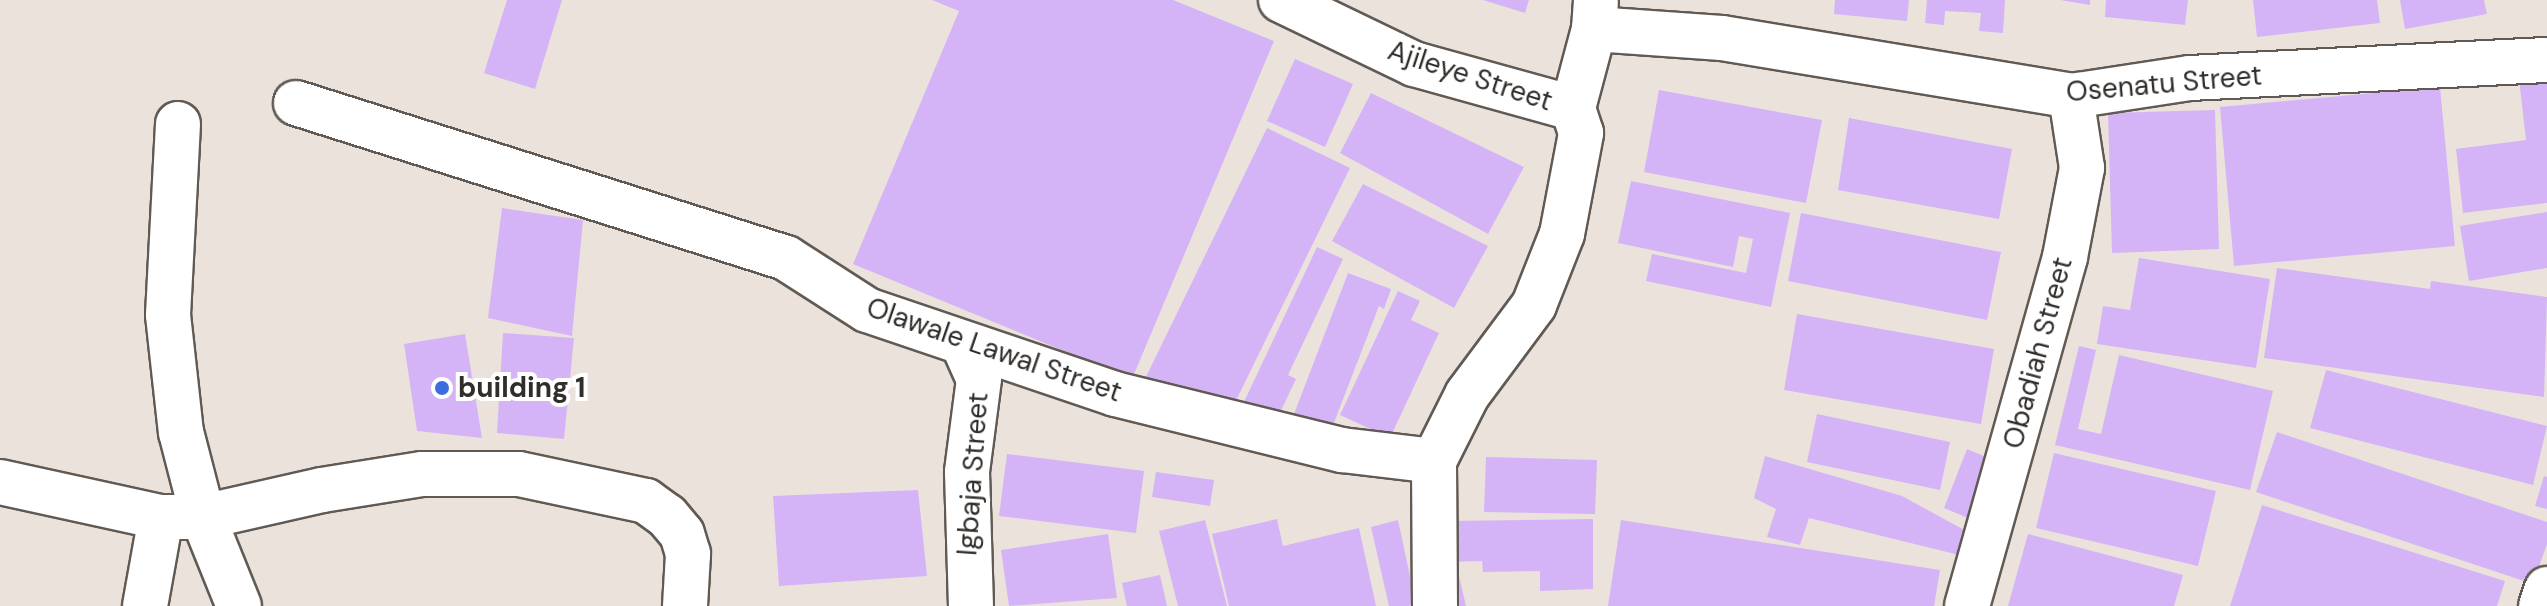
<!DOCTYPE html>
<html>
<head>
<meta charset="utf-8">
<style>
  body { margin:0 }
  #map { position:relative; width:2547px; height:606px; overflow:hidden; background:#ebe3db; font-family:"DM Sans",sans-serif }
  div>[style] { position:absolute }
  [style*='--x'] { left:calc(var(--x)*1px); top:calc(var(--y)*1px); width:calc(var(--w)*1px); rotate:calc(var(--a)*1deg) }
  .building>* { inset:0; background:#d4b4f6 }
  .roads { filter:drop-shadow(2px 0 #615a54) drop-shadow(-2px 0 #615a54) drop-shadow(0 2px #615a54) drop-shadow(0 -2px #615a54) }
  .street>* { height:44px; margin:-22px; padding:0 22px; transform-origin:22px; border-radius:22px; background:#fff }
  .dots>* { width:22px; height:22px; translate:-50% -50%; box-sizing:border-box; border:4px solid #fff; border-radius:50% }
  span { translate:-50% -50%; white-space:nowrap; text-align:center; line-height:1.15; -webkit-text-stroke:8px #fff; paint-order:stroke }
  .street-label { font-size:28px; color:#302d2a }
  .poi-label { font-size:28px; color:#302d2a; font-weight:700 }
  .left { translate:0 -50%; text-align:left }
</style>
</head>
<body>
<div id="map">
  <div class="building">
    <div style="clip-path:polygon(507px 0,562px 0,535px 89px,484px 73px)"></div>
    <div style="clip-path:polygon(932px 0,1173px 0,1274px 41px,1132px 379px,853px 264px,959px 11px)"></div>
    <div style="clip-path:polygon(1483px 0,1529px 0,1525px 13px)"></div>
    <div style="clip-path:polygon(1835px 0,1909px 0,1907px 21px,1834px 14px)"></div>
    <div style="clip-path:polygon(1927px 0,2005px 0,2003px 33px,1979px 31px,1981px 13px,1945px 11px,1944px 25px,1925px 23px)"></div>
    <div style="clip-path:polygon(2060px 0,2090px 0,2090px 5px)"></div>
    <div style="clip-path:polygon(2106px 0,2188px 0,2185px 25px,2105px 17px)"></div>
    <div style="clip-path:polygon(2253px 0,2377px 0,2380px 23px,2257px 37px)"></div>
    <div style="clip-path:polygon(2400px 0,2484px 0,2487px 14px,2405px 29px)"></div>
    <div style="clip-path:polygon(1295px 59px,1353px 84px,1325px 147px,1267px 121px)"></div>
    <div style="clip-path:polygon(2547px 75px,2547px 203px,2463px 213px,2456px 149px,2526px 140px,2519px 79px)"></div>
    <div style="clip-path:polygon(2440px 87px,2455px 246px,2234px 266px,2220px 107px)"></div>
    <div style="clip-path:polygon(1659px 90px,1822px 120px,1806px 203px,1644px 172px)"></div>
    <div style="clip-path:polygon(1371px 93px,1524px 167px,1488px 234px,1340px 153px)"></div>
    <div style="clip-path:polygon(2215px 110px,2219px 249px,2112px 253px,2108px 113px)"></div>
    <div style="clip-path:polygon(1849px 118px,2012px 149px,1999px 219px,1838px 190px)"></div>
    <div style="clip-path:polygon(1267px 128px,1350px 168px,1225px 423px,1143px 383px)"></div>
    <div style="clip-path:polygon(1631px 181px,1790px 213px,1771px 307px,1646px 281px,1652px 254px,1746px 273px,1753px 239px,1739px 236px,1733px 267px,1618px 243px)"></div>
    <div style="clip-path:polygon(1363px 184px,1488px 246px,1454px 308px,1332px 241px)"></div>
    <div style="clip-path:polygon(502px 208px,583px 220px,572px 336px,488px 318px)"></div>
    <div style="clip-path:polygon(2547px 212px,2547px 268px,2469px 281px,2460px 226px)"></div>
    <div style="clip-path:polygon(1801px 213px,2001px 252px,1987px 320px,1788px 281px)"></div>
    <div style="clip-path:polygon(1317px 247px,1343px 259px,1288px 375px,1296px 379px,1277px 419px,1243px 404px)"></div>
    <div style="clip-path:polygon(2139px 258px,2270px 279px,2256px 368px,2097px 344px,2103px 306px,2130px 310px)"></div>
    <div style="clip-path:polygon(2277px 268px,2430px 289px,2431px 281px,2547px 297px,2544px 397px,2264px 358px)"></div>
    <div style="clip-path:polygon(1348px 273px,1391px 289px,1384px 309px,1379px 306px,1332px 428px,1294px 414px)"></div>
    <div style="clip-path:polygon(1398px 291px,1420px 301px,1411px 320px,1439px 333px,1390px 438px,1340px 415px)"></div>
    <div style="clip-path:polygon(1797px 314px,1994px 349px,1981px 424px,1784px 390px)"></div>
    <div style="clip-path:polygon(503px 333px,574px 338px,564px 439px,497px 433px)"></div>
    <div style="clip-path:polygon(465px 334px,482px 438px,417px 431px,404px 344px)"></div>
    <div style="clip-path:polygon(2079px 346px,2096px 350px,2078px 429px,2101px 434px,2119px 355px,2273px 391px,2250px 490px,2055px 445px)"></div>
    <div style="clip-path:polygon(2326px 370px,2547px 426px,2533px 485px,2310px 428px)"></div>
    <div style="clip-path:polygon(1817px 414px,1950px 442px,1940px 490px,1807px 462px)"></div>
    <div style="clip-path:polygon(2277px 432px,2547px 522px,2547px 544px,2533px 584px,2256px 492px)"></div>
    <div style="clip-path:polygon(1967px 449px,1991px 459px,1968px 518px,1944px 508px)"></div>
    <div style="clip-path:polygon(2054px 453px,2216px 491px,2198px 566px,2036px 528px)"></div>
    <div style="clip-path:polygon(1007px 454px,1144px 471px,1136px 533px,999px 516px)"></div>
    <div style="clip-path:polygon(1765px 456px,1902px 496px,1968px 532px,1959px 555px,1809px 518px,1800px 545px,1767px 537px,1776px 509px,1754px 498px)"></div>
    <div style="clip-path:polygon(1486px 457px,1597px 460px,1595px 514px,1484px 512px)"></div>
    <div style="clip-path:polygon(1156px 472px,1214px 480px,1210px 506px,1152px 497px)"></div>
    <div style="clip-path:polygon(2544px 476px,2547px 477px,2547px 509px,2535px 506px)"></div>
    <div style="clip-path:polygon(918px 490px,927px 576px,779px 586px,773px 496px)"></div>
    <div style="clip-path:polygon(2262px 505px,2505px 581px,2497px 606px,2230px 606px)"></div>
    <div style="clip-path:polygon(1277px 519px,1283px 546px,1359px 528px,1376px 606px,1229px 606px,1212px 534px)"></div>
    <div style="clip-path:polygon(1593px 519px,1593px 589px,1540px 591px,1540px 571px,1483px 572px,1482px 561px,1447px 562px,1446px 521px)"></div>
    <div style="clip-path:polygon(1205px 520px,1227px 606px,1178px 606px,1159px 531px)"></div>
    <div style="clip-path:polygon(1398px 520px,1416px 604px,1408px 606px,1389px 606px,1371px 527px)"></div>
    <div style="clip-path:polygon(1621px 520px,1940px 570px,1934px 606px,1608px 606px)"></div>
    <div style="clip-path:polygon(1108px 534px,1117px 598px,1009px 606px,1001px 550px)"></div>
    <div style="clip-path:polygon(2028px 534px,2183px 575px,2174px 606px,2008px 606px)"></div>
    <div style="clip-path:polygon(1160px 575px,1167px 606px,1127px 606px,1122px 583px)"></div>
    <div style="clip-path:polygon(1459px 576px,1466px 606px,1450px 606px,1443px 579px)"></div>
  </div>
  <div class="roads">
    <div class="street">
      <div style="--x:1281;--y:0;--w:148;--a:25.7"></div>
      <div style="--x:1414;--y:64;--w:165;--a:15.5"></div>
      <div style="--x:1594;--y:29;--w:128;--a:4"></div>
      <div style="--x:1722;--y:38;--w:354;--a:9.4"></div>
      <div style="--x:2071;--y:96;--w:120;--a:-8.6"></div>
      <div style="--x:2190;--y:78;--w:357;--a:-2.9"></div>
      <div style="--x:296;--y:103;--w:514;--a:17.55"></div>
      <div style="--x:786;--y:258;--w:96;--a:32.7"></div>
      <div style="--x:867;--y:310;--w:262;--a:18.7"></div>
      <div style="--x:1115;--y:394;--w:234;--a:13.9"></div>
      <div style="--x:1342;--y:450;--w:93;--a:6.8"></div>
      <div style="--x:178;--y:124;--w:191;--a:93"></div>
      <div style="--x:168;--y:315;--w:118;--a:83.7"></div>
      <div style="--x:181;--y:432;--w:88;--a:75.5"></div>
      <div style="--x:203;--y:517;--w:96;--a:68"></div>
      <div style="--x:964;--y:346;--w:36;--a:66"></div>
      <div style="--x:979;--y:379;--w:94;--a:97.4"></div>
      <div style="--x:967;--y:472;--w:134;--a:88.3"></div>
      <div style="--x:0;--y:482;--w:165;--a:12.3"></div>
      <div style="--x:161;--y:517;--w:42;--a:0"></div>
      <div style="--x:203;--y:517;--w:122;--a:-12.8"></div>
      <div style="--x:322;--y:490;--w:101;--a:-9.1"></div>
      <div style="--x:422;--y:474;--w:97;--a:0"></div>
      <div style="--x:519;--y:474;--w:130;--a:12"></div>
      <div style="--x:646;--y:501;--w:26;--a:36"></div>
      <div style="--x:667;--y:516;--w:23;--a:50"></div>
      <div style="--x:682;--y:534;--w:21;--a:73"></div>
      <div style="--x:688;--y:554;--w:52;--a:93.3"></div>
      <div style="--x:145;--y:606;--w:90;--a:-79.8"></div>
      <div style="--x:1435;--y:606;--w:145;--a:-90.4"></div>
      <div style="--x:1434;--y:461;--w:74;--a:-63.4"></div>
      <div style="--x:1467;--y:395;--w:112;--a:-53.3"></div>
      <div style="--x:1534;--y:305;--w:76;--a:-68.5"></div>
      <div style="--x:1562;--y:234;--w:103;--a:-79.3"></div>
      <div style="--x:1581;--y:133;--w:26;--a:-108"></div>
      <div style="--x:1573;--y:108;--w:82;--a:-75.1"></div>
      <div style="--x:1594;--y:29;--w:27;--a:-86"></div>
      <div style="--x:1967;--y:606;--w:362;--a:-74.3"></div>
      <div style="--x:2065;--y:257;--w:91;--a:-79.2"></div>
      <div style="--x:2082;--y:168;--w:73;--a:-98.7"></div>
      <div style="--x:2541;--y:606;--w:18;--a:-71"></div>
    </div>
  </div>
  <div class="dots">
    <div style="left:442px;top:388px;background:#3e6cdd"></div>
  </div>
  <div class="street-label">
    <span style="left:1470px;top:76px;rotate:18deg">Ajileye Street</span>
    <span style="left:2164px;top:84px;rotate:-5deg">Osenatu Street</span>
    <span style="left:994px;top:350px;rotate:19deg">Olawale Lawal Street</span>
    <span style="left:2038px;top:353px;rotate:-75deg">Obadiah Street</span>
    <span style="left:973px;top:474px;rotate:-86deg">Igbaja Street</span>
  </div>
  <div class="poi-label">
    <span class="left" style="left:458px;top:388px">building 1</span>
  </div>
</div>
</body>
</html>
